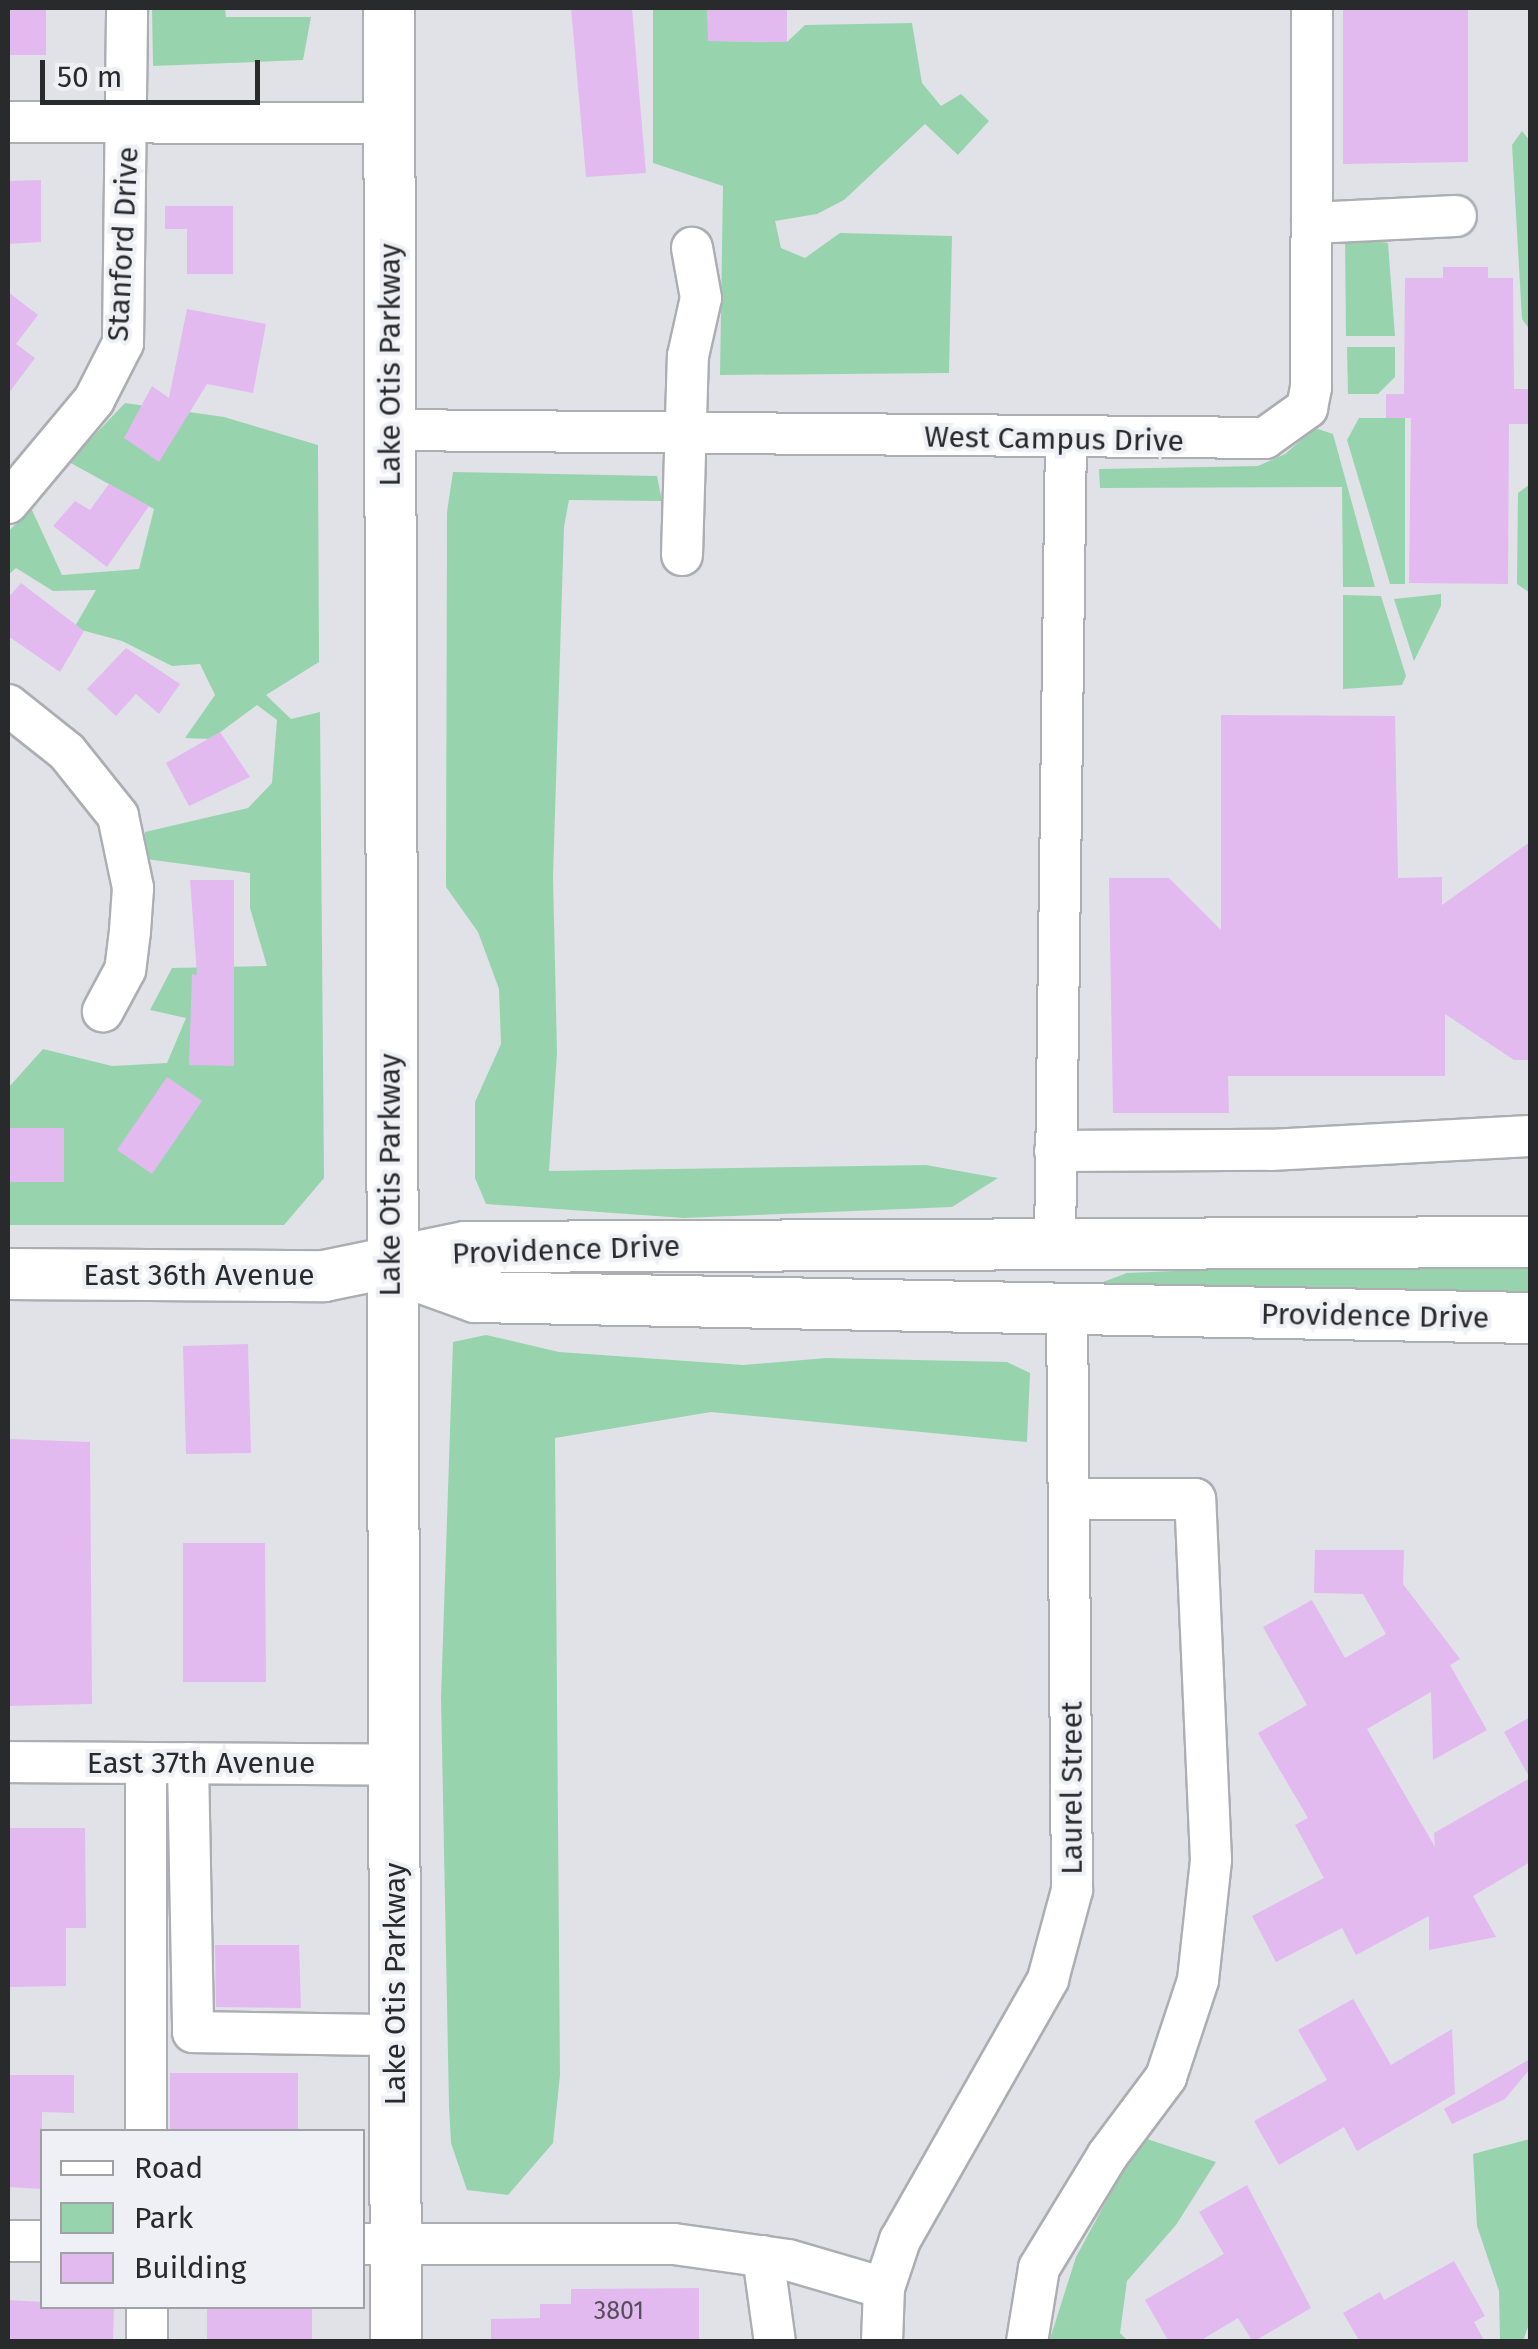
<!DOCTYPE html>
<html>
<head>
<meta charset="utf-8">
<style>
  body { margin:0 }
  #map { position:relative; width:1538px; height:2349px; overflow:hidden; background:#e0e2e8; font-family:"Fira Sans",sans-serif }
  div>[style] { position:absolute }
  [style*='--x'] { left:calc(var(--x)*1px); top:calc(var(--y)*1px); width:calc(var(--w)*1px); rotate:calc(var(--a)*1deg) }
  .green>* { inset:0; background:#97d4ad }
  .building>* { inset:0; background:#e2baef }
  .roads { filter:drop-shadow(2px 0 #acaeb3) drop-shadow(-2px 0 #acaeb3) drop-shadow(0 2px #acaeb3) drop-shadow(0 -2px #acaeb3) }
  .minor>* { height:40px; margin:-20px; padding:0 20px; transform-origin:20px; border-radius:20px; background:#fff }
  .major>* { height:50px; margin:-25px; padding:0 25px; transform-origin:25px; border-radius:25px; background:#fff }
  span { translate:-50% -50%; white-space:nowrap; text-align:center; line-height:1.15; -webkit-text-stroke:8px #eef0f5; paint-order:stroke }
  .number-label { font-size:25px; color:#574e5c }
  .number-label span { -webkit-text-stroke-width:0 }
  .street-label { font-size:30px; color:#292a2b }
  .frame { position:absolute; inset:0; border:10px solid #292a2b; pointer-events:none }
  .legend { position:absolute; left:40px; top:2129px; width:325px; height:180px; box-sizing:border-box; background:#eef0f5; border:2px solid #9fa1a4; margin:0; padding:12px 18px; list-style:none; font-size:30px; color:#292a2b }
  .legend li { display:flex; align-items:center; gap:20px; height:50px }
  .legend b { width:50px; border:2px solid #9fa1a4 }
  .scale { position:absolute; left:40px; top:60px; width:220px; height:45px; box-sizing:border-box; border:5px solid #292a2b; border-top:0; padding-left:12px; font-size:30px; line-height:35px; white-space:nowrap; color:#292a2b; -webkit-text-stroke:8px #eef0f5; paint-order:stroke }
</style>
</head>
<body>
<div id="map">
  <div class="green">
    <div style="clip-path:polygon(152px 8px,225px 8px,226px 17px,311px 17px,303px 60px,153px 66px)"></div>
    <div style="clip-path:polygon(653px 8px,707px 8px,709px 41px,787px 42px,805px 25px,912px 23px,922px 83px,941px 106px,961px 94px,989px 121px,958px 155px,925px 124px,844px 200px,817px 214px,775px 221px,781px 248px,805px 258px,840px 233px,952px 236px,949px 373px,720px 375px,723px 186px,653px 163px)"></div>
    <div style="clip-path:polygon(1522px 131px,1530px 141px,1530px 330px,1522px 319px,1512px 145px)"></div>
    <div style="clip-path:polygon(1345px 236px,1388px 243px,1395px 336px,1346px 336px)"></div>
    <div style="clip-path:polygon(1347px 347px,1395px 347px,1395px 377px,1378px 394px,1348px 394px)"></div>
    <div style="clip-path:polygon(125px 403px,224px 417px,318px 445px,319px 662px,266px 695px,291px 719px,320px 712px,324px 1178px,284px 1225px,8px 1225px,8px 1088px,43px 1049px,112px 1066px,167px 1063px,186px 1018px,150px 1010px,172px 968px,267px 966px,250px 908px,250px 873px,146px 859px,145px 832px,248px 808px,272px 783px,277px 720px,257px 705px,211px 739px,185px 738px,215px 695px,200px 664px,172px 666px,122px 641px,74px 628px,96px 590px,53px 591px,16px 568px,8px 575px,8px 532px,31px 508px,62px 575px,139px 569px,154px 509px,69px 462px)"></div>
    <div style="clip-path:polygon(1359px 418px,1405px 418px,1405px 584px,1390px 584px,1347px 440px)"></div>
    <div style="clip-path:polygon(1315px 428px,1333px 434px,1375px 587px,1343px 587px,1342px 487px,1100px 488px,1099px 469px,1258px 466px,1285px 454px)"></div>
    <div style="clip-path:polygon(453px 472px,657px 476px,662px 501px,569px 500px,564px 527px,553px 877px,557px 1053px,549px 1171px,926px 1165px,998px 1178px,952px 1207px,684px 1218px,486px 1204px,475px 1178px,475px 1102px,501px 1044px,499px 989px,478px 932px,446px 887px,447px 512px)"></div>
    <div style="clip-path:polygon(1530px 484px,1530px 593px,1517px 584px,1518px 493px)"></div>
    <div style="clip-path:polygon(1441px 594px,1441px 606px,1414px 661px,1394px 599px)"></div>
    <div style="clip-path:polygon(1343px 595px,1381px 596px,1406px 676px,1402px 685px,1343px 689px)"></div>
    <div style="clip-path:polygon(1530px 1256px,1530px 1299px,1092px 1295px,1103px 1282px,1127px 1273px)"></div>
    <div style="clip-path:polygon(486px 1335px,559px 1352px,743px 1365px,826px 1358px,1007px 1362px,1030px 1373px,1027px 1442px,711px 1412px,555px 1438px,560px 2075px,553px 2143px,508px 2195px,467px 2190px,451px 2143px,449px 2106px,441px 1697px,453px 1342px)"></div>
    <div style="clip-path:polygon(1141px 2137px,1216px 2162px,1176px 2225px,1127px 2281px,1120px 2333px,1128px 2341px,1049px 2342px,1076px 2257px)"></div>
    <div style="clip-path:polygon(1530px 2139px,1530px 2321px,1523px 2341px,1500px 2341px,1499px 2291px,1477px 2226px,1473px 2154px)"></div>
  </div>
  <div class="building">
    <div style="clip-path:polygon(8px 8px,46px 8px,46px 55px,8px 55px)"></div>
    <div style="clip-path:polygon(571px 8px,632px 8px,646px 173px,586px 177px)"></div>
    <div style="clip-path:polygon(707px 8px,787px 8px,787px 42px,708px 41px)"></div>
    <div style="clip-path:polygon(1343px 8px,1468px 8px,1468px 162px,1343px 164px)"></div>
    <div style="clip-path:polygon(41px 180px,41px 242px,8px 244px,8px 181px)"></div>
    <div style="clip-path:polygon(165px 206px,233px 206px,233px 274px,187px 274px,187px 229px,165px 229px)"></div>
    <div style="clip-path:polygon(1443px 267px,1488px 267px,1488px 278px,1513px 278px,1514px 389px,1530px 389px,1530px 424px,1509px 424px,1508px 584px,1409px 583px,1411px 418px,1386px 418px,1386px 394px,1404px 394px,1405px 278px,1443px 278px)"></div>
    <div style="clip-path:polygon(8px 292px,38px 315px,16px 344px,35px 358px,8px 394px)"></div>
    <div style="clip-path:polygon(187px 309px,266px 324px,253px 393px,207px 384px,159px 462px,124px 438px,152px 386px,169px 398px)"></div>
    <div style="clip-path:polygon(109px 484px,149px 506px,107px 567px,53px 526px,75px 501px,90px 510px)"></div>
    <div style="clip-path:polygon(21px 583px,84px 631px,60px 672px,8px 636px,8px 598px)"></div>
    <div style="clip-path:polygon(126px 648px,180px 684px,159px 714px,136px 694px,116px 716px,87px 689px)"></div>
    <div style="clip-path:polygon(1221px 715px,1395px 716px,1398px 878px,1442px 877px,1442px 905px,1530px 842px,1530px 1060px,1514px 1060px,1445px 1014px,1445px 1076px,1228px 1076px,1229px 1113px,1113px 1113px,1109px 878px,1169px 878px,1221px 930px)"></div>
    <div style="clip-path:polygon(220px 732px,250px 777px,189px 806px,166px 763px)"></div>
    <div style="clip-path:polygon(190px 880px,234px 880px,234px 1066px,189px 1065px,192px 974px,197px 975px)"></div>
    <div style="clip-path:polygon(167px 1077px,202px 1101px,152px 1174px,117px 1150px)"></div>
    <div style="clip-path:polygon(8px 1128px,64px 1128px,64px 1182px,8px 1182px)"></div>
    <div style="clip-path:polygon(248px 1344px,251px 1453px,186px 1454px,183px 1346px)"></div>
    <div style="clip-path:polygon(10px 1439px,90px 1442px,92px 1704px,8px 1706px)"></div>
    <div style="clip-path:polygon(183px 1543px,265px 1543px,266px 1682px,183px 1682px)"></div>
    <div style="clip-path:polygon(1315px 1550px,1404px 1550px,1403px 1584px,1460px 1659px,1450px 1665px,1487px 1730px,1433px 1760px,1431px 1692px,1367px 1729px,1435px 1847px,1434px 1833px,1530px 1778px,1504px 1732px,1530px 1717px,1530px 1862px,1473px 1896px,1496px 1937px,1429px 1950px,1429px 1916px,1356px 1955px,1342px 1928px,1276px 1962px,1252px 1916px,1324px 1878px,1295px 1825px,1308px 1818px,1258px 1733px,1307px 1705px,1263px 1627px,1312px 1600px,1345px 1658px,1386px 1634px,1363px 1594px,1314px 1593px)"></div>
    <div style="clip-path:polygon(8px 1828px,85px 1828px,86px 1928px,66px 1928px,66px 1986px,8px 1987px)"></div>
    <div style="clip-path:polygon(215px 1945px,299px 1945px,301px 2008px,216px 2007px)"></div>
    <div style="clip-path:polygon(1353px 1999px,1391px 2065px,1452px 2029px,1455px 2094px,1357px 2151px,1344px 2127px,1279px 2165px,1254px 2121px,1327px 2080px,1298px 2030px)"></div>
    <div style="clip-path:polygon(1530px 2059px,1530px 2069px,1505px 2099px,1452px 2124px,1444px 2109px)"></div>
    <div style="clip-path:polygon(170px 2073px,298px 2073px,298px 2132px,170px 2132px)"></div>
    <div style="clip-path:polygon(8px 2075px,74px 2075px,74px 2113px,42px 2112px,42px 2189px,8px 2187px)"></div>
    <div style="clip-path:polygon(1247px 2185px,1311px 2308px,1253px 2342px,1238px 2318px,1198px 2342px,1169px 2342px,1145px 2300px,1224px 2254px,1199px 2212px)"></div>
    <div style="clip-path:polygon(1454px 2261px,1485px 2316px,1474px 2322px,1485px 2342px,1360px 2342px,1343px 2313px,1380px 2292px,1384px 2300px)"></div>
    <div style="clip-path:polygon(699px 2288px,699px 2342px,491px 2342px,491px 2319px,540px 2318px,540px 2304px,571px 2304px,571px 2289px)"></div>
    <div style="clip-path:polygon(8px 2300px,114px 2306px,113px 2342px,8px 2339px)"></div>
    <div style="clip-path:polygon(207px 2306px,312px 2306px,312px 2342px,207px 2342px)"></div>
  </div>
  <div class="roads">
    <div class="minor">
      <div style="--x:8;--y:122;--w:381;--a:0.2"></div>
      <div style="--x:1312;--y:223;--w:144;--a:-2.8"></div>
      <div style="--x:390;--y:430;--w:875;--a:0.52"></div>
      <div style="--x:1265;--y:438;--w:52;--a:-35.5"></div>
      <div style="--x:1307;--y:408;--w:21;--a:-79"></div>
      <div style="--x:1311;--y:387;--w:379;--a:-89.8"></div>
      <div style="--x:8;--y:503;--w:134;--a:-50.1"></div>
      <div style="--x:94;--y:400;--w:64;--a:-63"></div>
      <div style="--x:123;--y:343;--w:335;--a:-89.3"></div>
      <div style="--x:682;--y:555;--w:199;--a:-88.3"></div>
      <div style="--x:688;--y:356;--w:59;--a:-77.4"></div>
      <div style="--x:701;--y:298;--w:51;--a:-100.2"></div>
      <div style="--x:8;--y:705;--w:75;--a:38.5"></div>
      <div style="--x:67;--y:752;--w:82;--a:51.4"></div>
      <div style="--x:118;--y:816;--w:74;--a:78.2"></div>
      <div style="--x:133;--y:888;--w:43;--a:94"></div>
      <div style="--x:130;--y:931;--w:39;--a:97"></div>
      <div style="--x:125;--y:970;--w:47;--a:118.2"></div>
      <div style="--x:1055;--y:1151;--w:215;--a:-0.3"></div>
      <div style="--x:1270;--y:1150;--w:260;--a:-3.1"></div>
      <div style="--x:1055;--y:1244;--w:803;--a:-89.22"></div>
      <div style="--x:8;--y:1762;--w:386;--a:0.4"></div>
      <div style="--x:146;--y:1763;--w:369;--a:90"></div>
      <div style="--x:188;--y:1763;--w:269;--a:88.9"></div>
      <div style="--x:193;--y:2032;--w:202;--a:0.9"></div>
      <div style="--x:8;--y:2241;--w:34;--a:0"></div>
      <div style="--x:362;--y:2244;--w:312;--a:0"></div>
      <div style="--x:674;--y:2244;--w:115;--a:8"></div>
      <div style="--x:788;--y:2260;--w:100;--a:16.3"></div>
      <div style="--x:763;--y:2256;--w:87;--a:82.1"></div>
      <div style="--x:147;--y:2306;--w:36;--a:90"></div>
      <div style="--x:882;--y:2342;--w:54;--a:-87.9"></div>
      <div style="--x:884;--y:2288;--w:51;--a:-71.6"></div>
      <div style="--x:900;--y:2240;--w:300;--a:-60.4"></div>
      <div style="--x:1048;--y:1979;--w:92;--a:-74.9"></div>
      <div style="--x:1072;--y:1890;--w:580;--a:-90.49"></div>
      <div style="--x:1027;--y:2342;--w:75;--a:-80.8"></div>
      <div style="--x:1039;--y:2268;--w:131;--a:-58.7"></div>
      <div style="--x:1107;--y:2156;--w:99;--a:-53.2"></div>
      <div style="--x:1166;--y:2077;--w:102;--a:-71.7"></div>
      <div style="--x:1198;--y:1980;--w:121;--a:-83.8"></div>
      <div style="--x:1211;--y:1860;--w:361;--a:-92.5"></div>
      <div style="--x:1195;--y:1499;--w:124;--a:180"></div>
    </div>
    <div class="major">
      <div style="--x:389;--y:8;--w:2334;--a:89.83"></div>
      <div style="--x:389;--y:1266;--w:91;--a:19.8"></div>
      <div style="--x:475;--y:1297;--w:1055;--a:1.14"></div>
      <div style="--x:8;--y:1274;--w:316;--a:0.4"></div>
      <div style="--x:324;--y:1276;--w:144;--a:-11.6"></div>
      <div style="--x:465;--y:1247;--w:1065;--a:-0.27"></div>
    </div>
  </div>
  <div class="number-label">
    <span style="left:619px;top:2311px">3801</span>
  </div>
  <div class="street-label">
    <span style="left:123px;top:244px;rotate:-87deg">Stanford Drive</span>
    <span style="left:390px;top:365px;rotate:-90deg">Lake Otis Parkway</span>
    <span style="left:1054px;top:439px;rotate:1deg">West Campus Drive</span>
    <span style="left:390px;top:1175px;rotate:-90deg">Lake Otis Parkway</span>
    <span style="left:566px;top:1250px;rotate:-2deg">Providence Drive</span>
    <span style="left:199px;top:1275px">East 36th Avenue</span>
    <span style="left:1375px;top:1316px;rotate:1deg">Providence Drive</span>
    <span style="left:201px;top:1763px">East 37th Avenue</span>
    <span style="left:1072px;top:1788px;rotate:-90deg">Laurel Street</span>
    <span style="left:395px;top:1984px;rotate:-90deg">Lake Otis Parkway</span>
  </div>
  <div class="frame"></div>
  <ul class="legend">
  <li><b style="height:12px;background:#fff"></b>Road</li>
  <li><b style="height:28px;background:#97d4ad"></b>Park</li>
  <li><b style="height:28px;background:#e2baef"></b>Building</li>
  </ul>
  <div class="scale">50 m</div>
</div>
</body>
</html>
